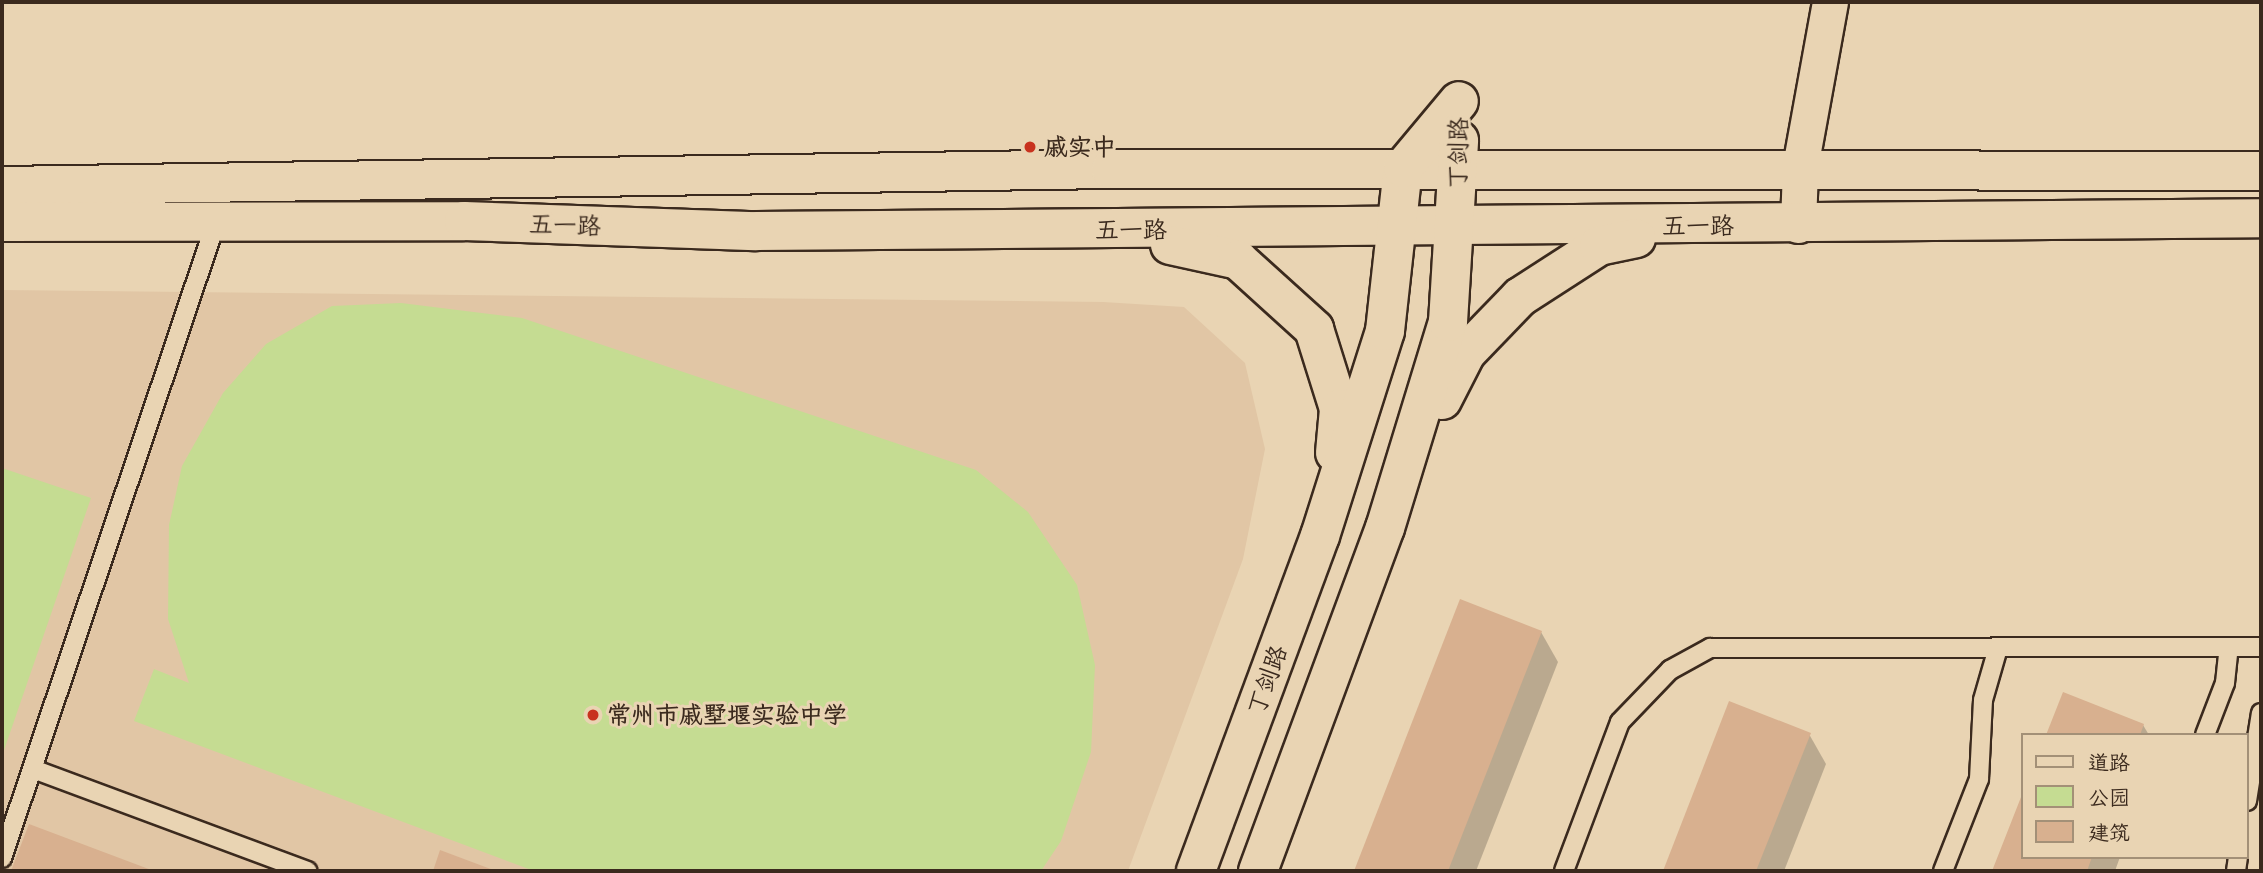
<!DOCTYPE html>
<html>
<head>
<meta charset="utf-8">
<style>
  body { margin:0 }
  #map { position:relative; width:2263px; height:873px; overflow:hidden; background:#e9d4b3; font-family:Itim,"LXGW WenKai TC",sans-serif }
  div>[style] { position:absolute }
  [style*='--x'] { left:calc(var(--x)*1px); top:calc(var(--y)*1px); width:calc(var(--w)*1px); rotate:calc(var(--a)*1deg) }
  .built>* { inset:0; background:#e1c6a5 }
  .green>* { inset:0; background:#c5dc92 }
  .shadow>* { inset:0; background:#0003 }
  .building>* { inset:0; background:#d8b08f }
  .roads { filter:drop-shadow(2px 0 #3b2a1e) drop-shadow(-2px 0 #3b2a1e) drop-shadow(0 2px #3b2a1e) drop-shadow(0 -2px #3b2a1e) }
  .service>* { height:18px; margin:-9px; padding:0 9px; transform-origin:9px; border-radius:9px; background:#e9d4b3 }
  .minor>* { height:35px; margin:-17.5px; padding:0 17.5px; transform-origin:17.5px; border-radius:17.5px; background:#e9d4b3 }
  .secondary>* { height:38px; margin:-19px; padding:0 19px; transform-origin:19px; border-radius:19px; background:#e9d4b3 }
  .dots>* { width:19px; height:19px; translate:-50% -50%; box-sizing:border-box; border:4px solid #e9d4b3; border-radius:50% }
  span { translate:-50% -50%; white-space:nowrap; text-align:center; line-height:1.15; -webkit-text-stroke:6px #e9d4b3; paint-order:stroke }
  .poi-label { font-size:24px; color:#3b2a1e; font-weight:700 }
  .left { translate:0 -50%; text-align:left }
  .street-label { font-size:24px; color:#3b2a1e }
  .frame { position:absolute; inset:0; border:4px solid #3b2a1e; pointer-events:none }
  .legend { position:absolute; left:2021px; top:733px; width:228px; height:126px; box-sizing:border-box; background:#e9d4b3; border:2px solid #a39077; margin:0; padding:9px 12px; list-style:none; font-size:21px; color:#3b2a1e }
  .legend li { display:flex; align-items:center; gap:14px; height:35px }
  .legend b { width:35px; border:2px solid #a39077 }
</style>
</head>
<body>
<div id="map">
  <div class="built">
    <div style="clip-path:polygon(2px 290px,1103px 302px,1184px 307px,1245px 363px,1265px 449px,1243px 559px,1128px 871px,2px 871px)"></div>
  </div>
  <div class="green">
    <div style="clip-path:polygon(401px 303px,522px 318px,976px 470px,1028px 512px,1077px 585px,1095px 665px,1091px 752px,1061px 841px,1041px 871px,534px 871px,134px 721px,154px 669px,189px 683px,168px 619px,169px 525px,182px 466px,223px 393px,266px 344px,332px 306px)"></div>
    <div style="clip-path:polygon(2px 468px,91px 498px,2px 756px)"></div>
  </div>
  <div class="shadow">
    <div style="clip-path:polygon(1461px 601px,1541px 632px,1558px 662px,1476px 871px,1356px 871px)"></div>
    <div style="clip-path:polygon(1730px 703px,1809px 734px,1826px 764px,1784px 871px,1664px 871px)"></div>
    <div style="clip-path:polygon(2143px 725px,2149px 735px,2048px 735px)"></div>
    <div style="clip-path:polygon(2023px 797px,2023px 857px,2120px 857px,2115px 871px,1994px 871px)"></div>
    <div style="clip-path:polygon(30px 826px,150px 871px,13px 871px)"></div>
  </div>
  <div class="building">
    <div style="clip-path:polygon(1460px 599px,1542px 631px,1448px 871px,1354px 871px)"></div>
    <div style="clip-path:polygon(2063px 692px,2144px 724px,2140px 735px,2046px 735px)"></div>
    <div style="clip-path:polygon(1729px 701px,1811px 733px,1756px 871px,1663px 871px)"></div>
    <div style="clip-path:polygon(2023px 792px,2023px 857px,2092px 857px,2087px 871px,1992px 871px)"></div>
    <div style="clip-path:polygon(29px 824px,154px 871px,11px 871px)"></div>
    <div style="clip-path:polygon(440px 850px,496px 871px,433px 871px)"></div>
  </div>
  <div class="roads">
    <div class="service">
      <div style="--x:2205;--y:735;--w:56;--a:-69"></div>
      <div style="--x:2225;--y:683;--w:36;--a:-84"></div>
      <div style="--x:33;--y:769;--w:293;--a:20.4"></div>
      <div style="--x:2247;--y:801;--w:89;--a:-81"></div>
      <div style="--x:2;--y:858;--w:671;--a:-71.4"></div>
      <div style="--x:1564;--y:871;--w:159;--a:-69.4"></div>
      <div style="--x:1620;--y:722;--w:72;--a:-46.1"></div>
      <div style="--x:1670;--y:670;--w:46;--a:-28.8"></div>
      <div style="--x:1710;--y:648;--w:551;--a:-0.1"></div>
      <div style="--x:1943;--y:871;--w:99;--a:-68.6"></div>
      <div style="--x:1979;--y:779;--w:79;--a:-87.1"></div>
      <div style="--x:1983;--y:700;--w:54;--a:-73.9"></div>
      <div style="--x:2236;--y:871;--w:14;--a:-82"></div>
    </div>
    <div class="minor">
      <div style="--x:1798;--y:225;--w:58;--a:-88"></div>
      <div style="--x:1800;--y:167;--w:168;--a:-79.7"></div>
    </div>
    <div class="secondary">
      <div style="--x:2;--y:186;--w:1109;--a:-0.88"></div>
      <div style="--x:1111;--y:169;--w:1150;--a:0.1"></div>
      <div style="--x:2;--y:222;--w:462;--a:-0.1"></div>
      <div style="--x:464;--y:221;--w:292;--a:2"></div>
      <div style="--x:756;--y:231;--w:1505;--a:-0.49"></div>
      <div style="--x:1170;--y:245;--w:70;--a:12.4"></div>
      <div style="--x:1238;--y:260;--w:103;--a:42.2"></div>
      <div style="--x:1314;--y:329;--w:84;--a:72.6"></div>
      <div style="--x:1339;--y:409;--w:44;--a:95.2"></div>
      <div style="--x:1442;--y:400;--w:53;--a:-62.9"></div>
      <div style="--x:1466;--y:353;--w:78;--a:-46"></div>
      <div style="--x:1520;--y:297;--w:94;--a:-32.8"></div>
      <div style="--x:1599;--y:246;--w:38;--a:-12"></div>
      <div style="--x:1196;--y:871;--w:357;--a:-69.7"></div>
      <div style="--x:1320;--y:536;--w:215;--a:-72.4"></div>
      <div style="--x:1385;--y:331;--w:164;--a:-83.7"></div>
      <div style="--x:1403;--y:168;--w:87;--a:-50.1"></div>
      <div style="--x:1258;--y:871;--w:366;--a:-69.7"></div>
      <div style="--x:1385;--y:528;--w:215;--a:-73"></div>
      <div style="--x:1448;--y:322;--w:182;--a:-86.5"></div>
    </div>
  </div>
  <div class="dots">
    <div style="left:1030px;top:147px;background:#c8321e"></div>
    <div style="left:593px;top:715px;background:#c8321e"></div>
  </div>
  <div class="poi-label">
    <span class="left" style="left:1044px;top:147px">戚实中</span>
    <span class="left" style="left:607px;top:715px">常州市戚墅堰实验中学</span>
  </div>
  <div class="street-label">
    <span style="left:1458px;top:153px;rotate:-89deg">丁剑路</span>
    <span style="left:565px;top:225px;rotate:2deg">五一路</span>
    <span style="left:1698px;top:226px">五一路</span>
    <span style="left:1131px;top:230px">五一路</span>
    <span style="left:1267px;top:680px;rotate:-70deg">丁剑路</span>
  </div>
  <div class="frame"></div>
  <ul class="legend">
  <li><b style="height:9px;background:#e9d4b3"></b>道路</li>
  <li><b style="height:19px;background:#c5dc92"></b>公园</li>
  <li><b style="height:19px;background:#d8b08f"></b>建筑</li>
  </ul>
</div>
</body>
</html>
